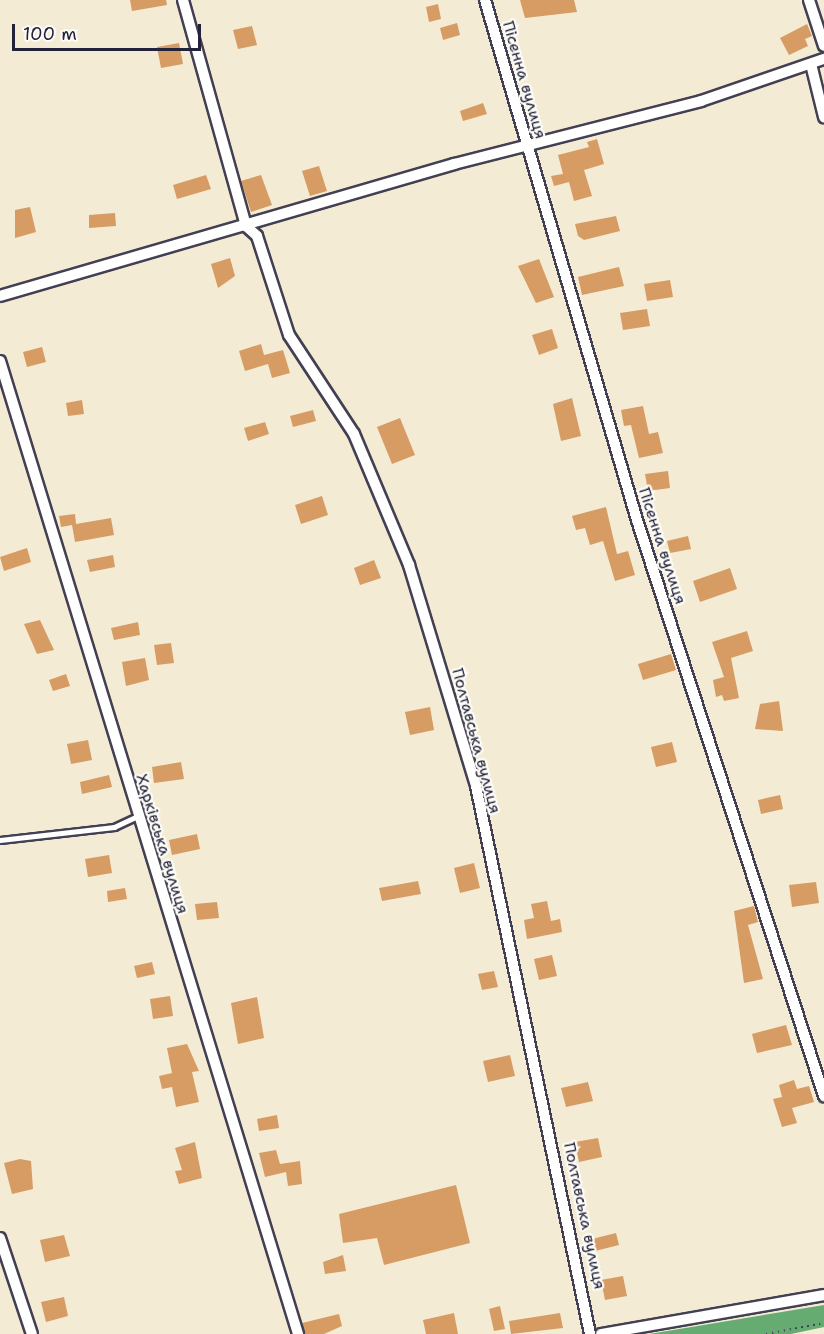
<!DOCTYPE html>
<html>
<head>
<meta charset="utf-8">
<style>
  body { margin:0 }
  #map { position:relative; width:824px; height:1334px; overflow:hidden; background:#f4ebd5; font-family:"Shantell Sans",sans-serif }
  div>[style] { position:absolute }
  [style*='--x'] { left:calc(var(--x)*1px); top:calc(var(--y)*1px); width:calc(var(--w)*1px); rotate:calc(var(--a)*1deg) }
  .forest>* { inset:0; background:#65ab72 }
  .building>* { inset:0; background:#d69c63 }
  .path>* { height:2px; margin-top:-1px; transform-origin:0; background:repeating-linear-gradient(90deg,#424052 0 1.5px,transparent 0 6px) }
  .roads { filter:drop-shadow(2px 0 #424052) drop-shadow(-2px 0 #424052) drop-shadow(0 2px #424052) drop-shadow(0 -2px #424052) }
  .lane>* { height:5px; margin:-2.5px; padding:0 2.5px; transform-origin:2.5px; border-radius:2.5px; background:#fff }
  .street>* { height:10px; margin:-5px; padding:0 5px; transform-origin:5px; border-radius:5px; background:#fff }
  span { translate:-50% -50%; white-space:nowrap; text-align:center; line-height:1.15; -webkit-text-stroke:4.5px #fdfcf7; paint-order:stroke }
  .street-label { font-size:16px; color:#22223b }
  .scale { position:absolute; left:12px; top:24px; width:189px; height:27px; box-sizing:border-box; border:3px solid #22223b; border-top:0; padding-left:8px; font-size:18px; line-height:21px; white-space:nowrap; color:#22223b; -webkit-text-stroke:4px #fdfcf7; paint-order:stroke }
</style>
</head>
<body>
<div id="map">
  <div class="forest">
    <div style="clip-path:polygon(824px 1305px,824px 1327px,791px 1334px,649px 1334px)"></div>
  </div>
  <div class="building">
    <div style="clip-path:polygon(130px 0,166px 0,167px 5px,132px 11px)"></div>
    <div style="clip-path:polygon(520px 0,574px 0,577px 12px,525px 18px)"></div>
    <div style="clip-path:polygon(438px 4px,441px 19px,429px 22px,426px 7px)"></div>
    <div style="clip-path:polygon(457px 23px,460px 35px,443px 40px,440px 28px)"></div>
    <div style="clip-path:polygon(807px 24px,812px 36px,805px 39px,808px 46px,789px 55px,780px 38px)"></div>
    <div style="clip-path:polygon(252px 26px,257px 45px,238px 49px,233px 30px)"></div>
    <div style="clip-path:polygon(179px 43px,183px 64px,161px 68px,157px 47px)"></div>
    <div style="clip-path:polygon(483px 103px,487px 114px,463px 121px,460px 111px)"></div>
    <div style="clip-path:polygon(597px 139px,604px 164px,584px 170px,592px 196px,574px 201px,569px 182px,554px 186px,551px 176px,563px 174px,558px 155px,589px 147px,587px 142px)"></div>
    <div style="clip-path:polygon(319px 166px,327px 191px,310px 196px,302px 171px)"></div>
    <div style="clip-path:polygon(206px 175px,211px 189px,177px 199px,173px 185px)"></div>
    <div style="clip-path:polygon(261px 175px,272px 205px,251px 212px,241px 181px)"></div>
    <div style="clip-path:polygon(30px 207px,36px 232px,15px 238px,15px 210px)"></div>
    <div style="clip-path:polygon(115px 213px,116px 226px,89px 228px,89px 215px)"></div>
    <div style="clip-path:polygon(616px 216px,620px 231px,584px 240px,578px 236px,575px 224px)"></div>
    <div style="clip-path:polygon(230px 258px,235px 276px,218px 288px,211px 264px)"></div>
    <div style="clip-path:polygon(539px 259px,554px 297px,536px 303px,518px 266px)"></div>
    <div style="clip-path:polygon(619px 267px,624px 286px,582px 295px,578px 277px)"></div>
    <div style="clip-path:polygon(670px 280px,673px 297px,647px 301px,644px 284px)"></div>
    <div style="clip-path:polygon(647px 309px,650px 326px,623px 330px,620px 313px)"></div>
    <div style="clip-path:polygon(552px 329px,558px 348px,539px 355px,532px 335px)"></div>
    <div style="clip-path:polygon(261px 344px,264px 355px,283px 350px,290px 373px,272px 378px,268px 364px,245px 371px,239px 351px)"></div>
    <div style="clip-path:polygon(42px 347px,46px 362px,27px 367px,23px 352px)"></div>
    <div style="clip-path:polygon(572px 398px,581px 436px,561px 441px,553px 404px)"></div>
    <div style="clip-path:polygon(82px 400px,84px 414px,68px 416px,66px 403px)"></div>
    <div style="clip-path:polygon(643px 406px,649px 434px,658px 432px,663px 453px,639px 458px,631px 425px,624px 426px,621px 410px)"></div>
    <div style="clip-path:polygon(313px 410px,316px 421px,293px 427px,290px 416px)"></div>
    <div style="clip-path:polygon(400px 418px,415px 455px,392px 464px,377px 427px)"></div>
    <div style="clip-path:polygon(265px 422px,269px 434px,248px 441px,244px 428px)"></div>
    <div style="clip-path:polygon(668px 471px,670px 488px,648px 491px,645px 474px)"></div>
    <div style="clip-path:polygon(322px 496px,328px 515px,301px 524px,295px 505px)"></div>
    <div style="clip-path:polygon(606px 507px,617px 554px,628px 551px,635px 575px,615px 581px,603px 541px,590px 545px,585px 528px,576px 530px,572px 516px)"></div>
    <div style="clip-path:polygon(75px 514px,76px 524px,111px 518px,114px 535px,75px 542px,72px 525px,61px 527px,59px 516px)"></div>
    <div style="clip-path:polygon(688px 536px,691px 549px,670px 553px,667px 541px)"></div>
    <div style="clip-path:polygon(27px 548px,31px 562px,4px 571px,0 557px)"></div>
    <div style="clip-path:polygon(113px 555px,115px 567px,90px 572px,87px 560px)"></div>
    <div style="clip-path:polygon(374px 560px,381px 578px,360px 585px,354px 568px)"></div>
    <div style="clip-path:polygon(730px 568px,737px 589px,700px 602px,693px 581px)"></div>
    <div style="clip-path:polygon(40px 620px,54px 650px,37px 654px,24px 624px)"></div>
    <div style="clip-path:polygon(138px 622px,140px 635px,114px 640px,111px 628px)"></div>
    <div style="clip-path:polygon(747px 631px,753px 651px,731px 658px,739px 698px,724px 701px,722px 695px,716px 697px,713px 680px,724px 677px,712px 642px)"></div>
    <div style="clip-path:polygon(171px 643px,174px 663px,157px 665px,154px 645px)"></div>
    <div style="clip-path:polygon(671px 654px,676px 670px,643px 680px,638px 664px)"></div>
    <div style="clip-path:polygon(145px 658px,149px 680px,126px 686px,122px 662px)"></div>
    <div style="clip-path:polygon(66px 674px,70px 686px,53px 691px,49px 680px)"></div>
    <div style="clip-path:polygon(779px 701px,783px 731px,755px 729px,760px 704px)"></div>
    <div style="clip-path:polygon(430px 707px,434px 730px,410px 735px,405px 712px)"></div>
    <div style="clip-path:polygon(88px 740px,92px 760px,71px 764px,67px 744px)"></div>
    <div style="clip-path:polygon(672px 742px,677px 762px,656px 767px,651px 747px)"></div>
    <div style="clip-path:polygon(181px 762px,184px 779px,154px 783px,152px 767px)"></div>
    <div style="clip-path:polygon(109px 775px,112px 787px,82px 794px,80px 782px)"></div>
    <div style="clip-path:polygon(780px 795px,783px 809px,761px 814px,758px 800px)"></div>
    <div style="clip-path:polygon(197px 834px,200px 849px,172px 855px,169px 840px)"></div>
    <div style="clip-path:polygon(109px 855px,112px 873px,88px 877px,85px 859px)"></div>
    <div style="clip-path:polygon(474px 863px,480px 888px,460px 893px,454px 868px)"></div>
    <div style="clip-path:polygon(418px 881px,421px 894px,382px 901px,379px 888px)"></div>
    <div style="clip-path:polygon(816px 882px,819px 903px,792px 907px,789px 885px)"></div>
    <div style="clip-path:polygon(125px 888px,127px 899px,108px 902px,107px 891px)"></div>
    <div style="clip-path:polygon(547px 901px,551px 921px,560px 919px,562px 932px,527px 939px,524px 920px,534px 918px,531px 904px)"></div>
    <div style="clip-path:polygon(217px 902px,219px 918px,197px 920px,195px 904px)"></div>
    <div style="clip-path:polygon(754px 906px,758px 922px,748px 925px,763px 979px,744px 983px,734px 911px)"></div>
    <div style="clip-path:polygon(552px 955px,557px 976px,539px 980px,534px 959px)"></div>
    <div style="clip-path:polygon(152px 962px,155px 974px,137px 978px,134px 966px)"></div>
    <div style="clip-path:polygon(494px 971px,498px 987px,482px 990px,478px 974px)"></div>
    <div style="clip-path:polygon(170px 996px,173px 1016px,153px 1019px,150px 999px)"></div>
    <div style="clip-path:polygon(257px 997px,264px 1038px,238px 1044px,231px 1003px)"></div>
    <div style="clip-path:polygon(786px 1025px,792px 1045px,757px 1053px,752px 1034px)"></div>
    <div style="clip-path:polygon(187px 1044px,199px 1071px,192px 1072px,199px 1102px,176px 1107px,172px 1087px,162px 1089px,159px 1076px,172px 1073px,167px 1048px)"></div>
    <div style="clip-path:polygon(510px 1055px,515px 1076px,488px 1082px,483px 1061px)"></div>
    <div style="clip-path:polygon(794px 1080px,797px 1089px,809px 1086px,814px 1102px,792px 1108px,797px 1123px,782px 1127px,773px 1099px,782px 1097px,779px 1085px)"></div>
    <div style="clip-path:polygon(588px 1082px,593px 1101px,566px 1107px,561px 1088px)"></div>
    <div style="clip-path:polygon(277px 1115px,279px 1128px,259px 1131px,257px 1119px)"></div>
    <div style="clip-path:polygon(598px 1138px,602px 1157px,579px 1162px,575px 1142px)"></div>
    <div style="clip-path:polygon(195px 1142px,202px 1178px,179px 1184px,175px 1171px,182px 1170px,175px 1148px)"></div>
    <div style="clip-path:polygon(276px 1150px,280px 1164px,300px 1161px,302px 1184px,288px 1186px,286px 1172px,265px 1177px,259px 1153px)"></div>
    <div style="clip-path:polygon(20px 1159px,31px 1161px,33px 1189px,12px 1194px,4px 1163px)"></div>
    <div style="clip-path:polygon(456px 1185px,470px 1243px,384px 1265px,377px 1238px,343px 1243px,339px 1214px)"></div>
    <div style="clip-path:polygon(616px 1233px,619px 1245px,595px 1251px,592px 1239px)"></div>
    <div style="clip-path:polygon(64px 1235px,70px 1256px,45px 1262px,40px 1240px)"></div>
    <div style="clip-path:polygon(343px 1255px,346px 1271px,325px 1274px,323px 1262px)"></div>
    <div style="clip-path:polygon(623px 1276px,627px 1296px,605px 1300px,601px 1280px)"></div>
    <div style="clip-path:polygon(64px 1297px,68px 1316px,46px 1322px,41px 1302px)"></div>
    <div style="clip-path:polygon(500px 1306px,505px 1329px,494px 1331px,489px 1309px)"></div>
    <div style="clip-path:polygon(454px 1313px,458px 1334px,426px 1334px,423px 1320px)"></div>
    <div style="clip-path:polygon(560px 1313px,563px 1328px,511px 1334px,509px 1321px)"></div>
    <div style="clip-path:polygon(339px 1314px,342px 1326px,324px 1334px,305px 1334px,302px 1323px)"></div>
  </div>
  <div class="path">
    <div style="--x:766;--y:1334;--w:59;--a:-10.7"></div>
  </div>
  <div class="roads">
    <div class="lane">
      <div style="--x:0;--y:840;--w:115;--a:-6.5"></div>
      <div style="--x:114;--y:827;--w:26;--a:-25"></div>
    </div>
    <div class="street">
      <div style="--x:183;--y:0;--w:235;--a:74.4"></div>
      <div style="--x:246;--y:226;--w:15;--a:42"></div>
      <div style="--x:257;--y:236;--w:104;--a:72.1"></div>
      <div style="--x:289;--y:335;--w:118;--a:56.7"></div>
      <div style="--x:354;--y:434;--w:142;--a:67.2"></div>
      <div style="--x:409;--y:565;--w:231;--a:73.1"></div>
      <div style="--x:476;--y:786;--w:560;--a:78.25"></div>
      <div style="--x:485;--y:0;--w:542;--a:73.71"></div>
      <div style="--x:637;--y:520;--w:606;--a:72.01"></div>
      <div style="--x:809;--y:0;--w:48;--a:71.9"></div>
      <div style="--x:811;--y:64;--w:55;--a:76.2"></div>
      <div style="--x:0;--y:296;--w:473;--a:-16.2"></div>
      <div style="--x:454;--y:164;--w:255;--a:-14.3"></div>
      <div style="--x:701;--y:101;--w:130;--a:-18.9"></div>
      <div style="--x:0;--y:361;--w:1018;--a:72.97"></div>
      <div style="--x:0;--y:1238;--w:101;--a:71.6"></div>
      <div style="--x:601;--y:1334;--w:226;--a:-9.9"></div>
    </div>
  </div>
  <div class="street-label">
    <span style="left:524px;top:80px;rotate:74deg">Пісенна вулиця</span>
    <span style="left:662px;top:546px;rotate:72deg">Пісенна вулиця</span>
    <span style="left:476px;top:741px;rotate:75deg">Полтавська вулиця</span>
    <span style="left:162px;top:844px;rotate:73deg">Харківська вулиця</span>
    <span style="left:584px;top:1216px;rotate:78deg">Полтавська вулиця</span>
  </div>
  <div class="scale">100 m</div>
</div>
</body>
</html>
